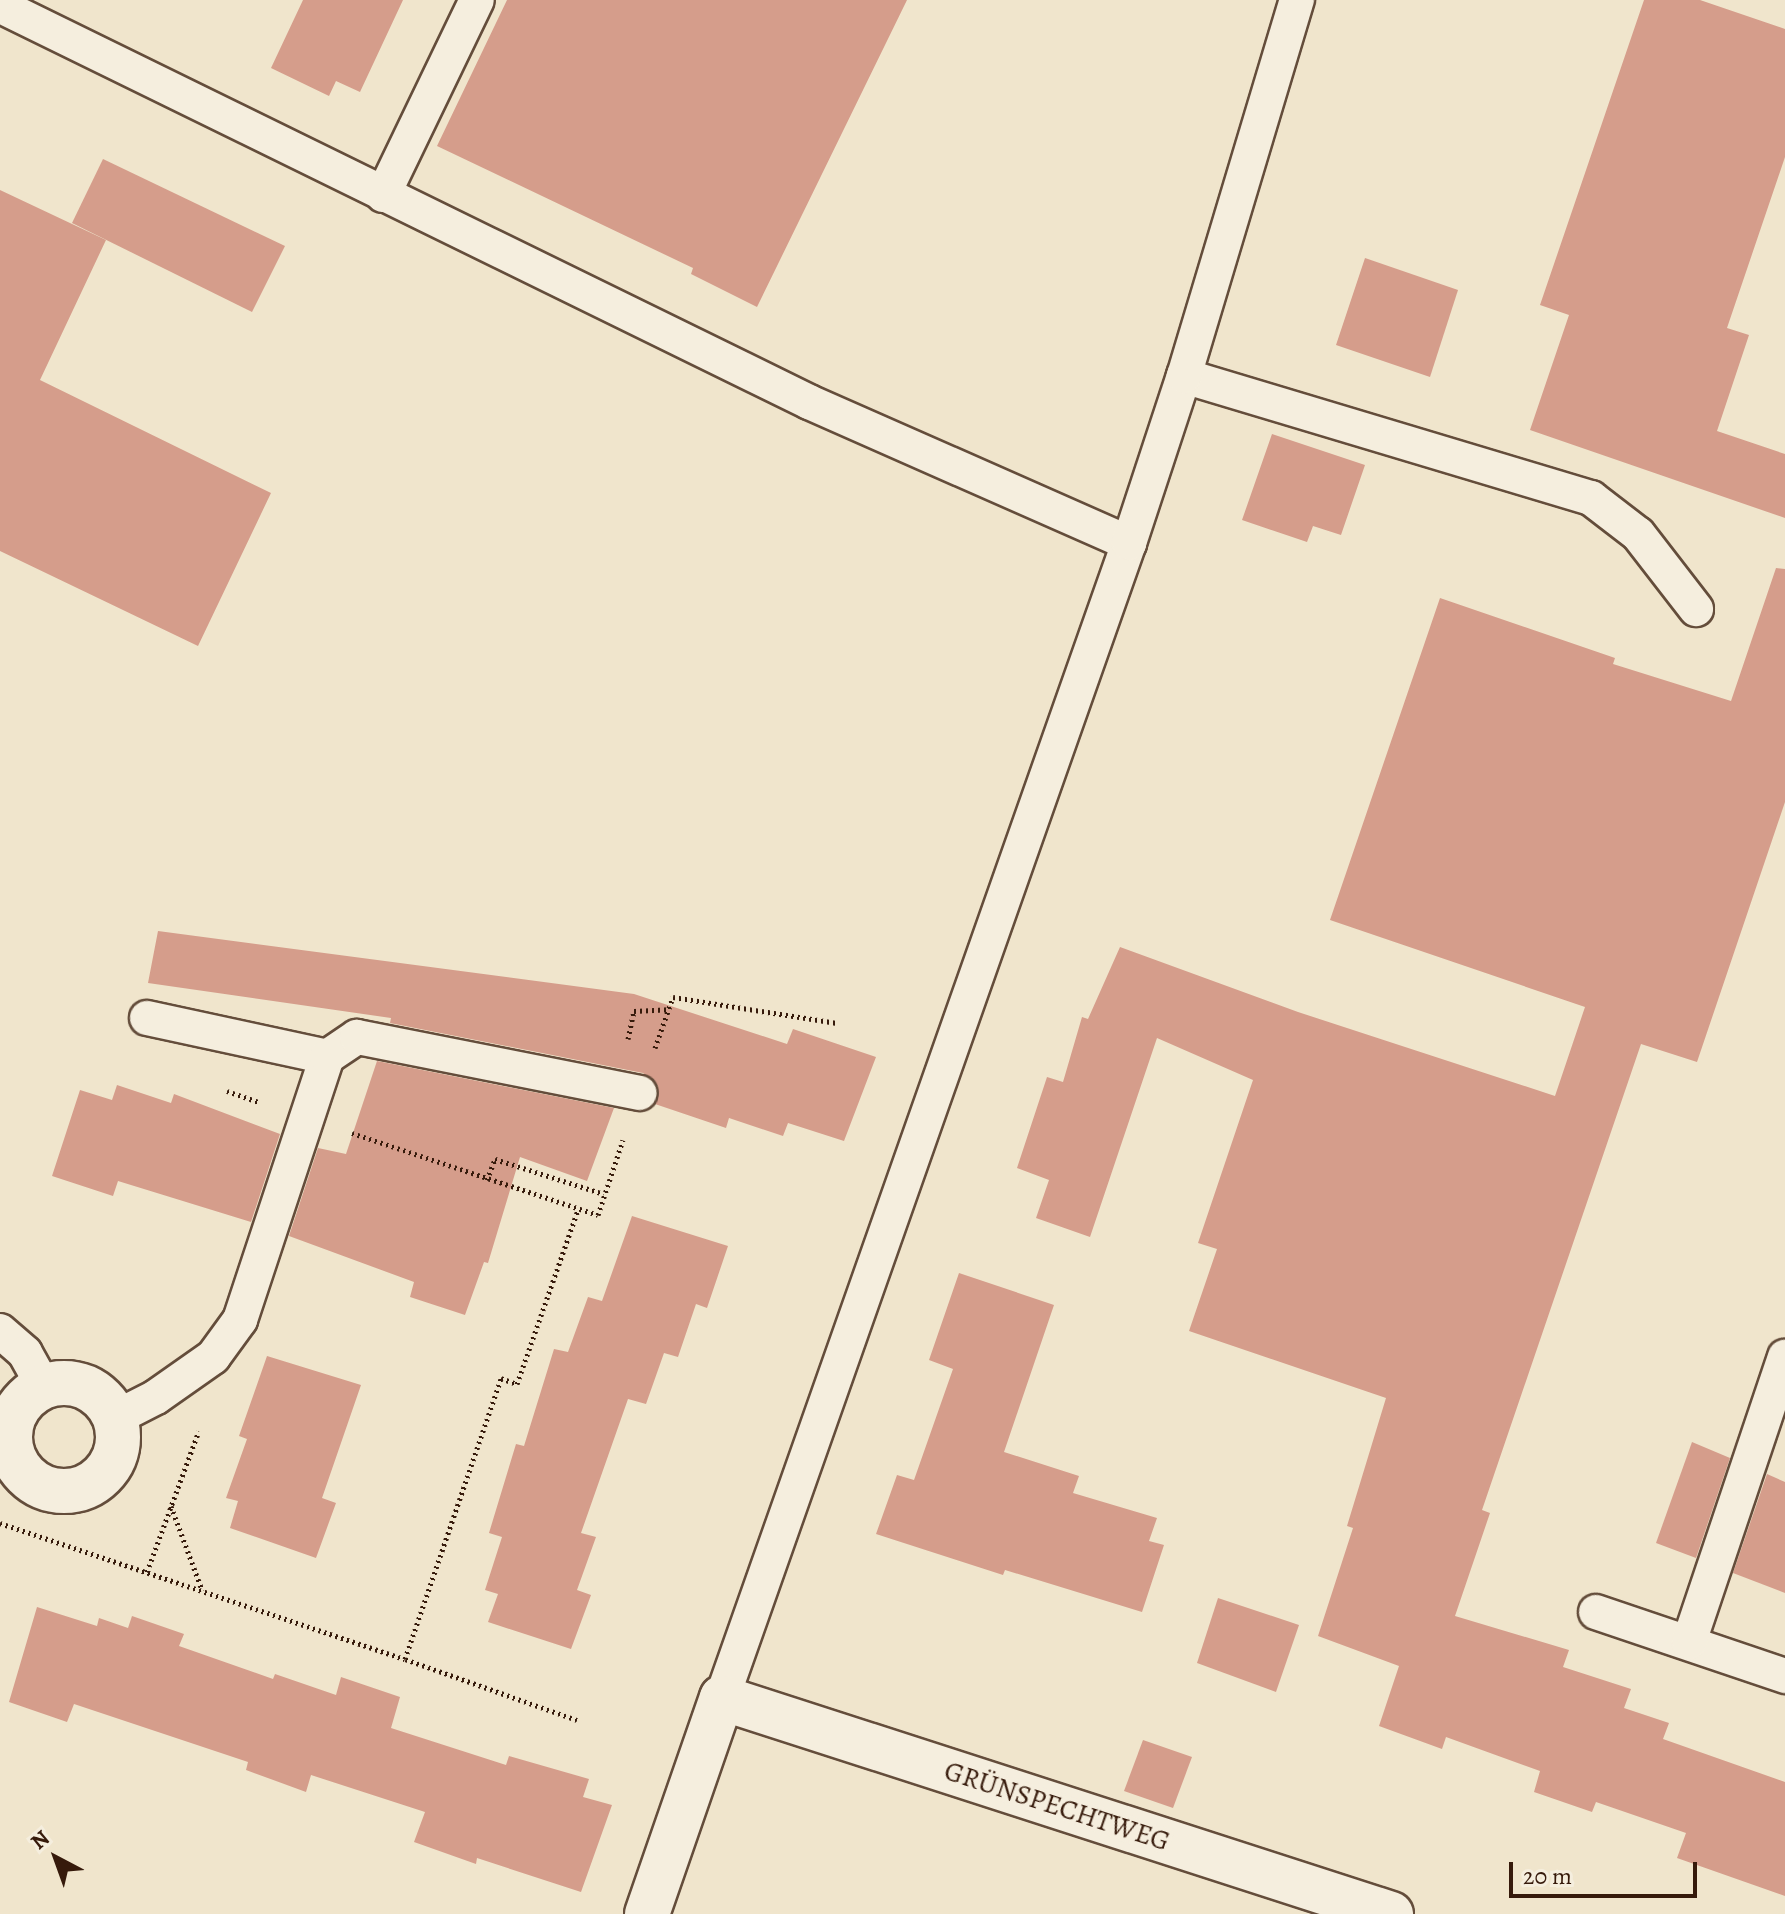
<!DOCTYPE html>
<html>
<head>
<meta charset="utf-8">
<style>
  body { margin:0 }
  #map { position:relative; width:1785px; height:1914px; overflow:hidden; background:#f0e5cc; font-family:Alegreya,serif }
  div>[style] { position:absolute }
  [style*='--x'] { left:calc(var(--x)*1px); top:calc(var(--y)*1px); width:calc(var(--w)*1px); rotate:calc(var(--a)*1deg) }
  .building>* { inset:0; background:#d59d8b }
  .path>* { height:5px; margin-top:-2.5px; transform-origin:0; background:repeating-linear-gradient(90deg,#361a0b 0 2px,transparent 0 6px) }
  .roads { filter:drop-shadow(2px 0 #644d3b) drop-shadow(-2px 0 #644d3b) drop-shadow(0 2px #644d3b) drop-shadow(0 -2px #644d3b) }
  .lane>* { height:34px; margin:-17px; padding:0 17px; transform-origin:17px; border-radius:17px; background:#f5eede }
  .street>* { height:44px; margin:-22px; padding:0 22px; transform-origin:22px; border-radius:22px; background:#f5eede }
  .street>.ring { margin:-22px; padding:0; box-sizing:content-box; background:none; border:44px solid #f5eede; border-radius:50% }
  span { translate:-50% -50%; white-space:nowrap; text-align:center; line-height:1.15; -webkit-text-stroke:8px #f5eede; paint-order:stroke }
  .street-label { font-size:28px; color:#361a0b }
  .north { position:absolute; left:16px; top:1818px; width:80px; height:80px; -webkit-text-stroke:6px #f5eede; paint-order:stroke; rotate:319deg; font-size:22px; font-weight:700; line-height:32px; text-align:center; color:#361a0b }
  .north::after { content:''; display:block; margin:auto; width:28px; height:36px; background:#361a0b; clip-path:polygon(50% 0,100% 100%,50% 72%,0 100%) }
  .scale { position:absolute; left:1509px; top:1862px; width:188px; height:36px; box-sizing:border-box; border:4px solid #361a0b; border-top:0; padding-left:10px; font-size:24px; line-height:28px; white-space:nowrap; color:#361a0b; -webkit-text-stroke:6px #f5eede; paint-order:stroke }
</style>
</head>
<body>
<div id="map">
  <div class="building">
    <div style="clip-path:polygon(303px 0,403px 0,360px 92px,336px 81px,329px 96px,271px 68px)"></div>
    <div style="clip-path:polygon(507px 0,907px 0,757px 307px,691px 274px,693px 268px,437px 146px)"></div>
    <div style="clip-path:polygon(1644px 0,1700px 0,1785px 29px,1785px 157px,1727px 328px,1749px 335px,1717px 431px,1785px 454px,1785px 518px,1530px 430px,1569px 315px,1540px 305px)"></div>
    <div style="clip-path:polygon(103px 159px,285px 246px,252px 312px,72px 223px)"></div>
    <div style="clip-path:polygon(0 190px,106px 240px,40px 380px,271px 493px,198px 646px,0 551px)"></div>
    <div style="clip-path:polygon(1365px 258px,1458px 290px,1430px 377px,1336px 345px)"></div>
    <div style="clip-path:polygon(1272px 434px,1365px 465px,1341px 535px,1313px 526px,1307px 542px,1242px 520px)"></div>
    <div style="clip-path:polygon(1776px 568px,1785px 569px,1785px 802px,1697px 1062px,1641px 1044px,1482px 1510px,1490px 1513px,1455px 1616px,1569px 1650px,1563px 1667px,1631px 1689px,1624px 1708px,1669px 1723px,1663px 1739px,1785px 1782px,1785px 1896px,1677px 1858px,1686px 1833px,1596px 1802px,1592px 1812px,1534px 1792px,1540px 1771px,1446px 1737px,1442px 1749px,1379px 1726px,1399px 1666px,1318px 1636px,1353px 1528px,1347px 1526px,1386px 1398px,1189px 1331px,1217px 1249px,1198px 1243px,1253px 1080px,1157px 1038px,1090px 1237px,1036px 1218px,1049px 1180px,1017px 1168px,1047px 1077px,1063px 1082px,1082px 1017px,1088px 1019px,1120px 947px,1298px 1012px,1555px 1096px,1585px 1007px,1330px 920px,1440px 598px,1615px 658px,1613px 664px,1731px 701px)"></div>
    <div style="clip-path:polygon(158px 931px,634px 994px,787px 1044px,793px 1029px,876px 1057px,844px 1141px,788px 1123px,783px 1136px,729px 1118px,726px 1128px,655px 1104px,658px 1086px,643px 1073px,390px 1023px,391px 1018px,148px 983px)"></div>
    <div style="clip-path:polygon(377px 1061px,614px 1108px,587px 1181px,520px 1157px,488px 1263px,484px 1262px,465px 1315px,410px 1297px,414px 1282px,289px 1236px,318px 1148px,346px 1154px)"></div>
    <div style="clip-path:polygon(117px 1085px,171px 1103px,174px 1094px,280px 1134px,251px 1222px,118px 1181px,113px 1196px,52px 1176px,80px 1090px,112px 1100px)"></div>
    <div style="clip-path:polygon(632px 1216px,728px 1246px,707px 1308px,696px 1304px,678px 1357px,664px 1353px,646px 1404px,628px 1399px,581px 1533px,596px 1537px,577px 1590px,591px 1595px,571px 1649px,488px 1622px,498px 1594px,485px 1590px,502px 1537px,489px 1533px,516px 1444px,524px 1446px,554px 1349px,568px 1352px,588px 1297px,602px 1301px)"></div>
    <div style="clip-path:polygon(959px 1273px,1054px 1305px,1004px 1452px,1079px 1476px,1073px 1493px,1157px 1518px,1149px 1541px,1164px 1545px,1142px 1612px,1005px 1570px,1003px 1575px,876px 1534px,897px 1475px,914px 1480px,953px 1369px,929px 1360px)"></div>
    <div style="clip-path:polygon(267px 1356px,361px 1385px,322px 1498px,336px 1503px,316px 1558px,230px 1528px,238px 1501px,226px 1498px,247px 1439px,239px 1436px)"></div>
    <div style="clip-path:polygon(1692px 1442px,1730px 1458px,1696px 1558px,1656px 1543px)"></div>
    <div style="clip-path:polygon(1767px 1474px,1785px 1482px,1785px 1593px,1733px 1573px)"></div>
    <div style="clip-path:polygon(1218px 1598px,1299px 1625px,1276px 1692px,1197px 1663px)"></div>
    <div style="clip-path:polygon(37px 1607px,97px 1626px,99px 1618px,128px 1628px,132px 1616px,184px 1634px,179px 1646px,273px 1679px,275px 1674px,336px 1695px,341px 1677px,400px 1697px,391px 1728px,506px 1765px,509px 1756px,589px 1779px,583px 1797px,612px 1805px,581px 1892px,477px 1858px,476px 1864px,414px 1842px,425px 1812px,311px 1775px,306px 1792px,246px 1770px,248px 1762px,74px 1704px,67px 1722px,9px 1702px)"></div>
    <div style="clip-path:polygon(1143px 1740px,1192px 1757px,1173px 1808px,1124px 1791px)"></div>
  </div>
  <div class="path">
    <div style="--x:628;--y:1039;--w:29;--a:-78"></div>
    <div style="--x:634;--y:1011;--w:35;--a:-3"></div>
    <div style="--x:655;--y:1048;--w:54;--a:-70.6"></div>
    <div style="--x:673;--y:997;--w:166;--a:9"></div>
    <div style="--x:227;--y:1091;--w:34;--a:19"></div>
    <div style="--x:352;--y:1133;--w:259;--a:18.4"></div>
    <div style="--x:598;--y:1215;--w:79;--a:-71.6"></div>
    <div style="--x:487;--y:1180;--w:22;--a:-69"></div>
    <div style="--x:495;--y:1159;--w:114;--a:17.8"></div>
    <div style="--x:171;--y:1506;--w:90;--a:69.7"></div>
    <div style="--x:0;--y:1523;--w:427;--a:18.6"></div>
    <div style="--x:147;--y:1572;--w:150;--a:-69.8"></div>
    <div style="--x:577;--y:1720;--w:182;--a:-160.5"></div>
    <div style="--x:405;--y:1659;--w:297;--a:-71.1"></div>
    <div style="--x:501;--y:1378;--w:17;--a:21"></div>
    <div style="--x:517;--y:1384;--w:184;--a:-70.7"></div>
  </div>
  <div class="roads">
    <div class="lane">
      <div style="--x:9;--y:10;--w:891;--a:26.1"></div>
      <div style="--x:809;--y:402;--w:350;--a:23.8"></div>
      <div style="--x:383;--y:195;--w:216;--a:-64.3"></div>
      <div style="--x:1184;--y:376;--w:425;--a:16.7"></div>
      <div style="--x:1591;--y:498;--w:59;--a:37.5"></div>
      <div style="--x:1638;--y:534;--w:95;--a:52.3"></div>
      <div style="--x:147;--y:1018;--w:184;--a:12.2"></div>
      <div style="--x:0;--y:1331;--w:33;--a:41"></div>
      <div style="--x:25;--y:1353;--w:39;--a:61"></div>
      <div style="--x:115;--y:1418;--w:46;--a:-27.1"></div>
      <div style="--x:156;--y:1397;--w:70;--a:-35.1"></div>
      <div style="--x:213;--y:1357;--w:46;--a:-53.9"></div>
      <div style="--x:240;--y:1320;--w:277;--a:-71.7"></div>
      <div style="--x:327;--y:1057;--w:36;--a:-34"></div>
      <div style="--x:357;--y:1037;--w:288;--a:11.2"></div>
      <div style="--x:1596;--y:1612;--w:200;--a:18.7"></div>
      <div style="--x:1689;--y:1642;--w:301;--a:-71.4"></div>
      <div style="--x:722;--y:1698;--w:1225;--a:-70.59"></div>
      <div style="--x:1129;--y:543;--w:176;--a:-71.8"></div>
      <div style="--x:1184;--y:376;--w:393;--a:-73.3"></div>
    </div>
    <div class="street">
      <div class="ring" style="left:10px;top:1383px;width:64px;height:64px"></div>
      <div style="--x:647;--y:1914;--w:229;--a:-70.9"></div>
      <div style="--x:722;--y:1698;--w:703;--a:17.89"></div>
    </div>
  </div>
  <div class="street-label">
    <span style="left:1057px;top:1806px;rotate:18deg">GRÜNSPECHTWEG</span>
  </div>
  <div class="north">N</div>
  <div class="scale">20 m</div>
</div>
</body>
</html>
